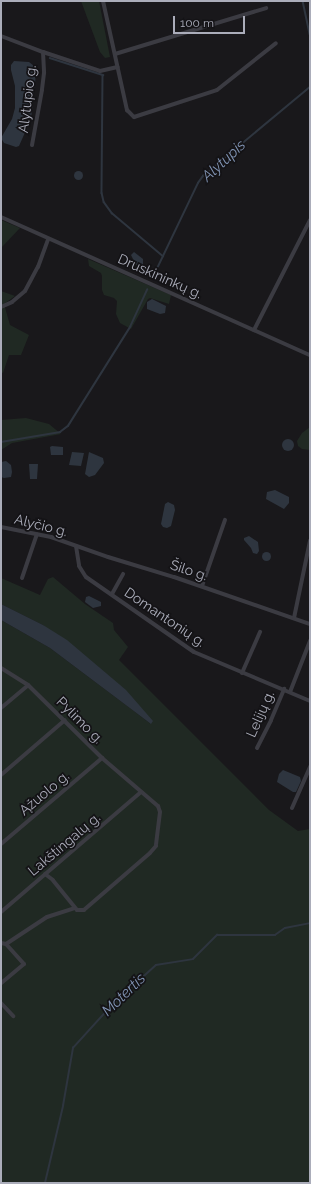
<!DOCTYPE html>
<html>
<head>
<meta charset="utf-8">
<style>
  body { margin:0 }
  #map { position:relative; width:311px; height:1184px; overflow:hidden; background:#19181b; font-family:Raleway,sans-serif }
  div>[style] { position:absolute }
  [style*='--x'] { left:calc(var(--x)*1px); top:calc(var(--y)*1px); width:calc(var(--w)*1px); rotate:calc(var(--a)*1deg) }
  .green>* { inset:0; background:#202923 }
  .water>* { inset:0; background:#2e353f }
  .round { border-radius:50% }
  .stream>* { height:1.5px; margin:-0.75px; padding:0 0.75px; transform-origin:0.75px; border-radius:0.75px; background:#2e353f }
  .minor>* { height:4px; margin:-2px; padding:0 2px; transform-origin:2px; border-radius:2px; background:#3b3b42 }
  span { translate:-50% -50%; white-space:nowrap; text-align:center; line-height:1.15; -webkit-text-stroke:3.5px #141316; paint-order:stroke }
  .street-label { font-size:14px; color:#abadba }
  .water-label { font-size:15px; color:#8295b5; font-style:italic }
  .frame { position:absolute; inset:0; border:2px solid #abadba; pointer-events:none }
  .scale { position:absolute; left:173px; top:16px; width:72px; height:18px; box-sizing:border-box; border:2px solid #abadba; border-top:0; padding-left:5px; font-size:12px; line-height:14px; white-space:nowrap; color:#abadba; -webkit-text-stroke:3px #141316; paint-order:stroke }
</style>
</head>
<body>
<div id="map">
  <div class="green">
    <div style="clip-path:polygon(81px 1px,99px 1px,110px 57px,105px 58px,100px 52px)"></div>
    <div style="clip-path:polygon(1px 220px,20px 228px,1px 248px)"></div>
    <div style="clip-path:polygon(88px 259px,171px 295px,169px 304px,150px 298px,148px 299px,131px 329px,120px 323px,116px 314px,117px 301px,114px 298px,104px 295px,102px 290px,102px 276px,101px 273px,89px 266px)"></div>
    <div style="clip-path:polygon(1px 291px,15px 296px,4px 304px,10px 325px,29px 335px,21px 355px,9px 355px,3px 373px,1px 372px)"></div>
    <div style="clip-path:polygon(26px 418px,49px 424px,61px 434px,12px 443px,1px 450px,1px 420px)"></div>
    <div style="clip-path:polygon(310px 427px,310px 450px,302px 449px,298px 446px,297px 441px,302px 433px)"></div>
    <div style="clip-path:polygon(53px 577px,85px 604px,113px 623px,114px 630px,128px 647px,119px 660px,269px 810px,298px 831px,310px 829px,310px 1183px,1px 1183px,1px 620px,50px 648px,151px 724px,43px 625px,1px 604px,1px 578px,40px 595px,48px 579px)"></div>
  </div>
  <div class="water">
    <div style="clip-path:polygon(14px 61px,29px 62px,34px 66px,36px 74px,31px 119px,19px 146px,16px 147px,4px 143px,1px 138px,12px 119px,15px 108px,15px 86px,11px 70px,11px 65px)"></div>
    <div class="round" style="left:73.5px;top:170.5px;width:9px;height:9px"></div>
    <div style="clip-path:polygon(134px 252px,143px 259px,143px 266px,139px 267px,136px 265px,131px 255px)"></div>
    <div style="clip-path:polygon(152px 299px,166px 306px,165px 313px,160px 314px,147px 309px,147px 302px)"></div>
    <div class="round" style="left:282px;top:439px;width:12px;height:12px"></div>
    <div style="clip-path:polygon(52px 446px,63px 447px,63px 455px,51px 455px,50px 447px)"></div>
    <div style="clip-path:polygon(72px 452px,84px 453px,81px 466px,69px 465px)"></div>
    <div style="clip-path:polygon(89px 452px,103px 458px,104px 463px,95px 475px,89px 477px,85px 474px)"></div>
    <div style="clip-path:polygon(6px 461px,11px 465px,12px 472px,11px 477px,4px 478px,1px 477px,1px 462px)"></div>
    <div style="clip-path:polygon(29px 464px,38px 464px,37px 479px,30px 479px)"></div>
    <div style="clip-path:polygon(275px 490px,289px 497px,289px 503px,284px 509px,266px 499px,267px 492px)"></div>
    <div style="clip-path:polygon(168px 502px,174px 505px,175px 510px,171px 526px,167px 528px,163px 527px,161px 524px,165px 504px)"></div>
    <div style="clip-path:polygon(249px 536px,258px 542px,259px 551px,257px 554px,253px 553px,251px 548px,244px 540px,244px 538px)"></div>
    <div class="round" style="left:261.5px;top:551.5px;width:9px;height:9px"></div>
    <div style="clip-path:polygon(89px 596px,101px 602px,101px 606px,93px 608px,85px 602px,86px 597px)"></div>
    <div style="clip-path:polygon(1px 604px,43px 625px,67px 640px,126px 690px,153px 721px,151px 724px,50px 648px,1px 620px)"></div>
    <div style="clip-path:polygon(283px 770px,300px 777px,301px 781px,296px 792px,293px 792px,277px 782px,279px 774px)"></div>
  </div>
  <div class="stream">
    <div style="--x:303;--y:1;--w:34;--a:78"></div>
    <div style="--x:50;--y:58;--w:56;--a:17.8"></div>
    <div style="--x:103;--y:75;--w:118;--a:90.5"></div>
    <div style="--x:102;--y:193;--w:9;--a:77"></div>
    <div style="--x:104;--y:202;--w:14;--a:54"></div>
    <div style="--x:112;--y:213;--w:67;--a:40.1"></div>
    <div style="--x:153;--y:277;--w:104;--a:-64.4"></div>
    <div style="--x:198;--y:183;--w:9;--a:-54"></div>
    <div style="--x:203;--y:176;--w:139;--a:-39.8"></div>
    <div style="--x:1;--y:442;--w:60;--a:-9.6"></div>
    <div style="--x:60;--y:432;--w:10;--a:-37"></div>
    <div style="--x:68;--y:426;--w:117;--a:-57.9"></div>
    <div style="--x:130;--y:327;--w:41;--a:-65.3"></div>
    <div style="--x:45;--y:1183;--w:79;--a:-76.8"></div>
    <div style="--x:63;--y:1106;--w:59;--a:-80.2"></div>
    <div style="--x:73;--y:1048;--w:58;--a:-47.8"></div>
    <div style="--x:112;--y:1005;--w:59;--a:-42.3"></div>
    <div style="--x:156;--y:965;--w:37;--a:-9"></div>
    <div style="--x:193;--y:959;--w:34;--a:-45"></div>
    <div style="--x:217;--y:935;--w:58;--a:0"></div>
    <div style="--x:275;--y:935;--w:12;--a:-35"></div>
    <div style="--x:285;--y:928;--w:25;--a:-11"></div>
  </div>
  <div class="minor">
    <div style="--x:103;--y:1;--w:112;--a:77.6"></div>
    <div style="--x:127;--y:110;--w:10;--a:45"></div>
    <div style="--x:134;--y:117;--w:87;--a:-18"></div>
    <div style="--x:217;--y:90;--w:75;--a:-38.5"></div>
    <div style="--x:1;--y:36;--w:45;--a:20.9"></div>
    <div style="--x:43;--y:52;--w:21;--a:87"></div>
    <div style="--x:44;--y:73;--w:17;--a:97"></div>
    <div style="--x:42;--y:90;--w:56;--a:100.3"></div>
    <div style="--x:43;--y:52;--w:60;--a:18.4"></div>
    <div style="--x:100;--y:71;--w:18;--a:-13"></div>
    <div style="--x:115;--y:54;--w:158;--a:-16.9"></div>
    <div style="--x:1;--y:217;--w:338;--a:24.1"></div>
    <div style="--x:1;--y:307;--w:12;--a:-24"></div>
    <div style="--x:12;--y:302;--w:17;--a:-40"></div>
    <div style="--x:25;--y:291;--w:27;--a:-62"></div>
    <div style="--x:38;--y:267;--w:30;--a:-70"></div>
    <div style="--x:254;--y:330;--w:123;--a:-63"></div>
    <div style="--x:1;--y:527;--w:51;--a:11.3"></div>
    <div style="--x:51;--y:537;--w:60;--a:19.3"></div>
    <div style="--x:108;--y:557;--w:69;--a:16.9"></div>
    <div style="--x:174;--y:577;--w:144;--a:19.1"></div>
    <div style="--x:76;--y:546;--w:20;--a:81"></div>
    <div style="--x:79;--y:566;--w:13;--a:58"></div>
    <div style="--x:86;--y:577;--w:131;--a:34.8"></div>
    <div style="--x:194;--y:652;--w:126;--a:22.9"></div>
    <div style="--x:22;--y:578;--w:46;--a:-71.2"></div>
    <div style="--x:202;--y:586;--w:70;--a:-70.8"></div>
    <div style="--x:112;--y:594;--w:23;--a:-61"></div>
    <div style="--x:294;--y:618;--w:79;--a:-78.3"></div>
    <div style="--x:1;--y:668;--w:32;--a:32"></div>
    <div style="--x:28;--y:685;--w:104;--a:44.6"></div>
    <div style="--x:102;--y:758;--w:74;--a:40.6"></div>
    <div style="--x:158;--y:806;--w:6;--a:72"></div>
    <div style="--x:160;--y:812;--w:34;--a:97"></div>
    <div style="--x:156;--y:846;--w:9;--a:131"></div>
    <div style="--x:150;--y:853;--w:87;--a:139.2"></div>
    <div style="--x:84;--y:910;--w:7;--a:180"></div>
    <div style="--x:77;--y:910;--w:38;--a:-129"></div>
    <div style="--x:53;--y:880;--w:10;--a:-143"></div>
    <div style="--x:242;--y:673;--w:45;--a:-66.3"></div>
    <div style="--x:290;--y:692;--w:55;--a:-68.6"></div>
    <div style="--x:1;--y:708;--w:35;--a:-40"></div>
    <div style="--x:257;--y:748;--w:31;--a:-63"></div>
    <div style="--x:271;--y:720;--w:34;--a:-67"></div>
    <div style="--x:1;--y:775;--w:84;--a:-40.7"></div>
    <div style="--x:292;--y:808;--w:45;--a:-66.3"></div>
    <div style="--x:1;--y:844;--w:133;--a:-40.4"></div>
    <div style="--x:1;--y:912;--w:184;--a:-40.6"></div>
    <div style="--x:1;--y:943;--w:5;--a:11"></div>
    <div style="--x:6;--y:944;--w:27;--a:48"></div>
    <div style="--x:24;--y:964;--w:30;--a:140"></div>
    <div style="--x:6;--y:944;--w:49;--a:-33.4"></div>
    <div style="--x:47;--y:917;--w:29;--a:-18"></div>
    <div style="--x:1;--y:1003;--w:18;--a:47"></div>
  </div>
  <div class="street-label">
    <span style="left:27px;top:99px;rotate:-83deg">Alytupio g.</span>
    <span style="left:160px;top:276px;rotate:24deg">Druskininkų g.</span>
    <span style="left:41px;top:525px;rotate:14deg">Alyčio g.</span>
    <span style="left:189px;top:570px;rotate:18deg">Šilo g.</span>
    <span style="left:165px;top:617px;rotate:34deg">Domantonių g.</span>
    <span style="left:260px;top:714px;rotate:-66deg">Lelijų g.</span>
    <span style="left:80px;top:720px;rotate:45deg">Pylimo g.</span>
    <span style="left:44px;top:793px;rotate:-40deg">Ąžuolo g.</span>
    <span style="left:64px;top:844px;rotate:-40deg">Lakštingalų g.</span>
  </div>
  <div class="water-label">
    <span style="left:224px;top:161px;rotate:-43deg">Alytupis</span>
    <span style="left:124px;top:995px;rotate:-44deg">Motertis</span>
  </div>
  <div class="frame"></div>
  <div class="scale">100 m</div>
</div>
</body>
</html>
